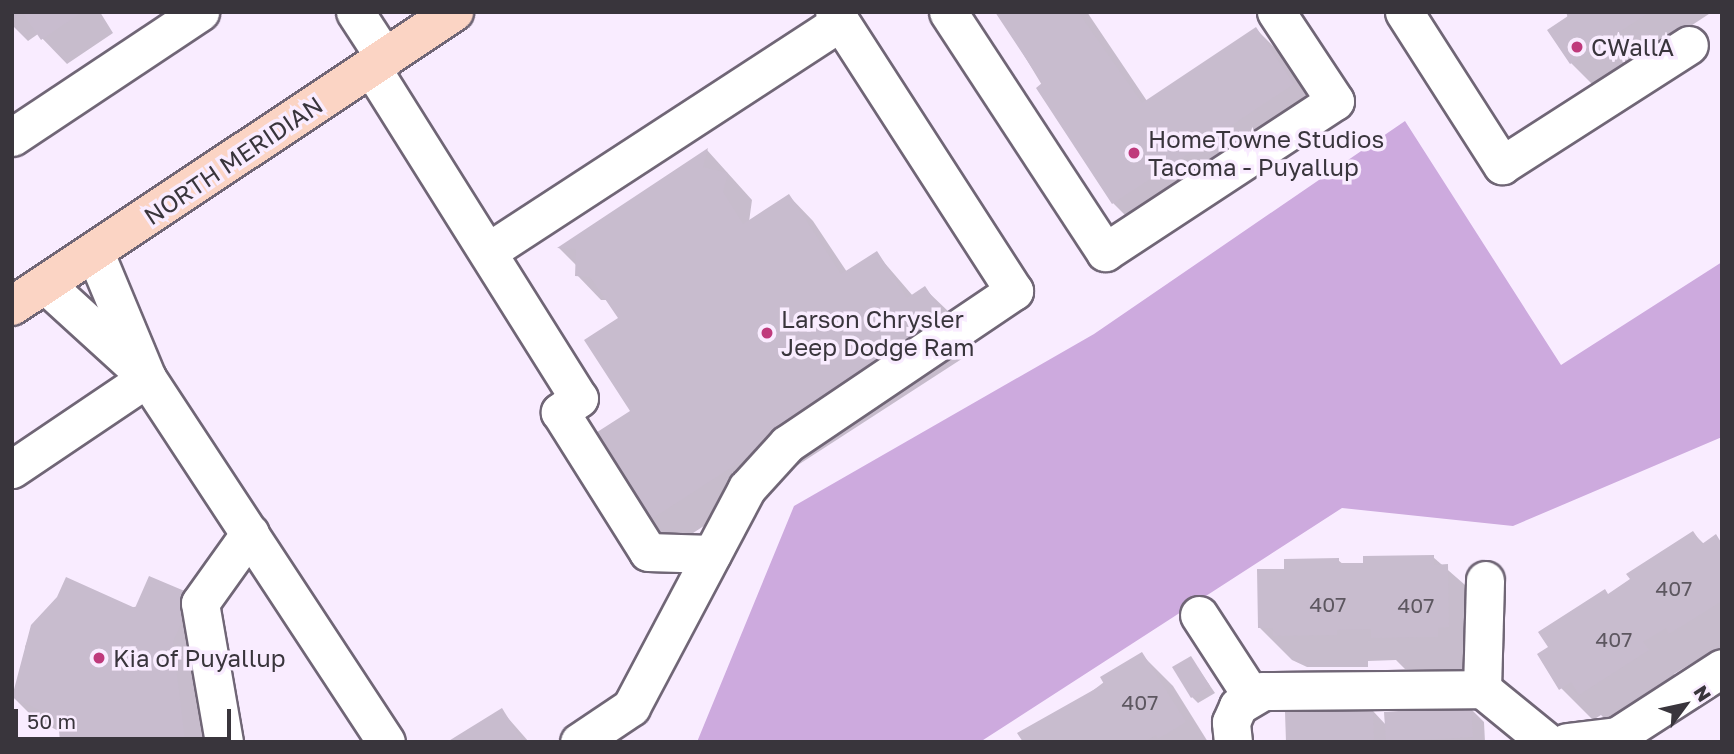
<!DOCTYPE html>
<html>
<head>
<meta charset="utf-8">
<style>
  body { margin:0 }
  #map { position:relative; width:1734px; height:754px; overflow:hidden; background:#f9ecff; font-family:"Golos Text",sans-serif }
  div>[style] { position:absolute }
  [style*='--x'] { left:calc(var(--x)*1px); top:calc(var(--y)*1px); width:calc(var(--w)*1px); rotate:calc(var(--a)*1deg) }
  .forest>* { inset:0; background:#cdaade }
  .shadow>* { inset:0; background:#0003 }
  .building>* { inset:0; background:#c8bcce }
  .roads { filter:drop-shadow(2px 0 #706676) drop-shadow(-2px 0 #706676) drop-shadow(0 2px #706676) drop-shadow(0 -2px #706676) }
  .minor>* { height:37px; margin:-18.5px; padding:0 18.5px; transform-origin:18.5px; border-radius:18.5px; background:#fff }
  .major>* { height:38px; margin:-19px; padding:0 19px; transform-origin:19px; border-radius:19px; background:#fbd4c4 }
  .dots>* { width:19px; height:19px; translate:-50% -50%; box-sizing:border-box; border:4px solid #f9ecff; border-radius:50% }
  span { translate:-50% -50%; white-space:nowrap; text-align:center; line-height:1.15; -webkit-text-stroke:7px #f9ecff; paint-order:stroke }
  .number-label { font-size:21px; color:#5d5760 }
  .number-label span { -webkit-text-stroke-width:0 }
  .poi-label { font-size:24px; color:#39353c }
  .left { translate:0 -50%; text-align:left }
  .street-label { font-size:24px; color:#39353c }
  .frame { position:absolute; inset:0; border:14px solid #39353c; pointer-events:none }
  .north { position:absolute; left:1650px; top:670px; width:70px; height:70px; -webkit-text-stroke:5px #f9ecff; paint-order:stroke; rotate:57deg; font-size:19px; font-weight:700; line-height:28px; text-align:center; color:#39353c }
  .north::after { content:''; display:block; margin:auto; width:24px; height:32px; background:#39353c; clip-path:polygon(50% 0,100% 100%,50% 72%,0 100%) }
  .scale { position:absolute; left:14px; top:709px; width:217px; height:32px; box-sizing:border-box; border:4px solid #39353c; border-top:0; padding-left:9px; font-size:21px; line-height:24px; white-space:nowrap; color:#39353c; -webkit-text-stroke:5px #f9ecff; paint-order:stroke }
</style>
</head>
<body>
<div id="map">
  <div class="forest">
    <div style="clip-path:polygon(1405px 121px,1561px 365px,1722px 262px,1722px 437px,1513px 526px,1342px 508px,980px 742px,697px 742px,794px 506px,1094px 334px)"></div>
  </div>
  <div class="shadow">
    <div style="clip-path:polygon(12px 12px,100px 12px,113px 33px,67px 64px,38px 34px,28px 41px,12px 25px)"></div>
    <div style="clip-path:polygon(998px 12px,1087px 12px,1147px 101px,1256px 29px,1281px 54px,1317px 109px,1138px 228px,1113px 203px)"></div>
    <div style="clip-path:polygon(1567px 12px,1712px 12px,1596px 88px,1571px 63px)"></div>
    <div style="clip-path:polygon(707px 150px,752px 200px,749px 222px,789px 196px,813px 221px,847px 272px,876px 253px,913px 296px,925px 289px,950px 313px,974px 351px,673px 546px,648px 521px,620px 318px,608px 300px,601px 300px,577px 275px,577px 266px,559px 248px)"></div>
    <div style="clip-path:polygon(1693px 533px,1704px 544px,1716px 537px,1722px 543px,1722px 653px,1703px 665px,1697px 660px,1674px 674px,1679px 683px,1612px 726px,1601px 715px,1593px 720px,1561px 688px,1609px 595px)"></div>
    <div style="clip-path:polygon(1433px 557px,1480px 598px,1470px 669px,1405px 669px,1396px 660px,1368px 661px,1368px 667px,1307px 667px,1292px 660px,1260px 628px,1286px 570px,1338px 560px,1344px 565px)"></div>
    <div style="clip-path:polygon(193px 596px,206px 742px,62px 742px,61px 732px,36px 720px,12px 696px,25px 670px,25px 647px,33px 626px)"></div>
    <div style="clip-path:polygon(1141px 654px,1173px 686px,1208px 742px,1025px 742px)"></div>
    <div style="clip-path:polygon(1191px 658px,1215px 693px,1198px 703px,1192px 697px)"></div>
    <div style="clip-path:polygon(1470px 708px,1484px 722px,1485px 742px,1287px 742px,1373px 711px,1386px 725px)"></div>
    <div style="clip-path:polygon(501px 710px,529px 742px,451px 742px)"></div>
  </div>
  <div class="building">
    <div style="clip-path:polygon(22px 12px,82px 12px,41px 40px)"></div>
    <div style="clip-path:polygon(995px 12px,1078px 12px,1142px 103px,1256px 27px,1294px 84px,1112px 204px,1036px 88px,1042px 83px)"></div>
    <div style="clip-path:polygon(1565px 12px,1650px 12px,1570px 64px,1547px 30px,1568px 16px)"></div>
    <div style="clip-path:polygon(708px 148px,703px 167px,728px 173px,723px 192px,743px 224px,789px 194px,841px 274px,877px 251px,907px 298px,925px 286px,951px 325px,647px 522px,591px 436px,630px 411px,584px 340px,618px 318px,590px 277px,575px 276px,576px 249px,557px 248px)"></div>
    <div style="clip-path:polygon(1693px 531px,1702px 544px,1716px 534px,1722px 544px,1722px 601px,1669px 634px,1666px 628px,1643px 642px,1649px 650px,1579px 695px,1571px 682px,1559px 690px,1537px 654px,1548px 647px,1538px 632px,1605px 589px,1608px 594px,1630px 579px,1626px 574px)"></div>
    <div style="clip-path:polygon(1434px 555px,1434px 565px,1448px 564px,1449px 627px,1438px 628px,1438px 637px,1371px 638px,1371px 629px,1337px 630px,1337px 635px,1273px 636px,1273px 628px,1258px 628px,1257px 569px,1284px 569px,1284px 559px,1339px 558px,1339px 563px,1363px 563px,1363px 556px)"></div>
    <div style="clip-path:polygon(149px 576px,194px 595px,173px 642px,185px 742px,60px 742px,58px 719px,12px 697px,31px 625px,57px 597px,66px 577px,135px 608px)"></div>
    <div style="clip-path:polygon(1142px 652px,1186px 722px,1158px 739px,1156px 735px,1144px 742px,1023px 742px,1017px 733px,1104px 684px,1100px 677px)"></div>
    <div style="clip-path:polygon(1191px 656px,1210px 686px,1191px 698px,1172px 667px)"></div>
    <div style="clip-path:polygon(1471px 706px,1473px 737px,1386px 742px,1384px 712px)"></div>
    <div style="clip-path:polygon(502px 708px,523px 742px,447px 742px)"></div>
    <div style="clip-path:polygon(1373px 710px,1374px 741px,1286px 742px,1285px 712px)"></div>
  </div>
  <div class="roads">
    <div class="minor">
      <div style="--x:355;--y:12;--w:55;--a:56.9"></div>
      <div style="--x:948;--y:12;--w:287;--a:56.8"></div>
      <div style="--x:1105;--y:252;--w:275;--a:-33.3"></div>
      <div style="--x:1335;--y:101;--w:107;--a:-123.5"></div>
      <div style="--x:1404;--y:12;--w:182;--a:57.4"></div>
      <div style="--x:1502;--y:165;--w:222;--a:-32.7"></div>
      <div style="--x:371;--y:67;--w:391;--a:57.9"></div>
      <div style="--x:579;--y:398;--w:24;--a:144"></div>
      <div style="--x:560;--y:412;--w:165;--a:57.8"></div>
      <div style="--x:648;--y:552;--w:64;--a:1.8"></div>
      <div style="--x:12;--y:137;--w:226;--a:-33.6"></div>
      <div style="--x:489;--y:251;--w:419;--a:-33.1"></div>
      <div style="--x:95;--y:253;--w:135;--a:67.4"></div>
      <div style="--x:147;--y:378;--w:435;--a:56.7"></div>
      <div style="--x:46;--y:285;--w:126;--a:42.4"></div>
      <div style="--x:12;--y:469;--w:163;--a:-34"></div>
      <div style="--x:1199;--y:615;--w:95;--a:57"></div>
      <div style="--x:1482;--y:689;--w:84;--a:39.2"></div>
      <div style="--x:224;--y:742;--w:141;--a:-99.8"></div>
      <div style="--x:200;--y:603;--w:86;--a:-54.5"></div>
      <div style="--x:579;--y:742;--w:63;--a:-33.9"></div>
      <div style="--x:631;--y:707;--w:248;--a:-62.1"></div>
      <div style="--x:747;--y:488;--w:59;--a:-47.7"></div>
      <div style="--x:787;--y:444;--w:274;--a:-34"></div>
      <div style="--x:1014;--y:291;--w:332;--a:-122.8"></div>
      <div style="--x:1233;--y:742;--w:20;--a:-96"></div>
      <div style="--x:1231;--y:722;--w:17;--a:-66"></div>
      <div style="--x:1238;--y:706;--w:29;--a:-31"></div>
      <div style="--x:1263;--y:691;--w:219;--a:-0.5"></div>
      <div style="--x:1482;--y:689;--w:109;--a:-88.4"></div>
      <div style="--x:1567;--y:742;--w:50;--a:-6.8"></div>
      <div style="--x:1617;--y:736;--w:125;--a:-32.9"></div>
    </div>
    <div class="major">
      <div style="--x:12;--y:306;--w:531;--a:-33.63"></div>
    </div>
  </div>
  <div class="dots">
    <div style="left:1577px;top:47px;background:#bf3a7c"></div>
    <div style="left:1134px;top:153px;background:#bf3a7c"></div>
    <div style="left:767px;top:333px;background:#bf3a7c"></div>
    <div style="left:99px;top:658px;background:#bf3a7c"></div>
  </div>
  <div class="number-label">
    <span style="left:1674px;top:588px">407</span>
    <span style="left:1328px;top:604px">407</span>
    <span style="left:1416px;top:605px">407</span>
    <span style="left:1614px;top:639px">407</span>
    <span style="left:1140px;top:702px">407</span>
  </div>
  <div class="poi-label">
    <span class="left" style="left:1591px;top:47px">CWallA</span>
    <span class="left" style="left:1148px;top:153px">HomeTowne Studios<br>Tacoma - Puyallup</span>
    <span class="left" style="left:781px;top:333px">Larson Chrysler<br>Jeep Dodge Ram</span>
    <span class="left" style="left:113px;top:658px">Kia of Puyallup</span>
  </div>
  <div class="street-label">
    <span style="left:233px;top:160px;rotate:-34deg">NORTH MERIDIAN</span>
  </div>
  <div class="frame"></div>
  <div class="north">N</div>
  <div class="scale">50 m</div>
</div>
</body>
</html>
